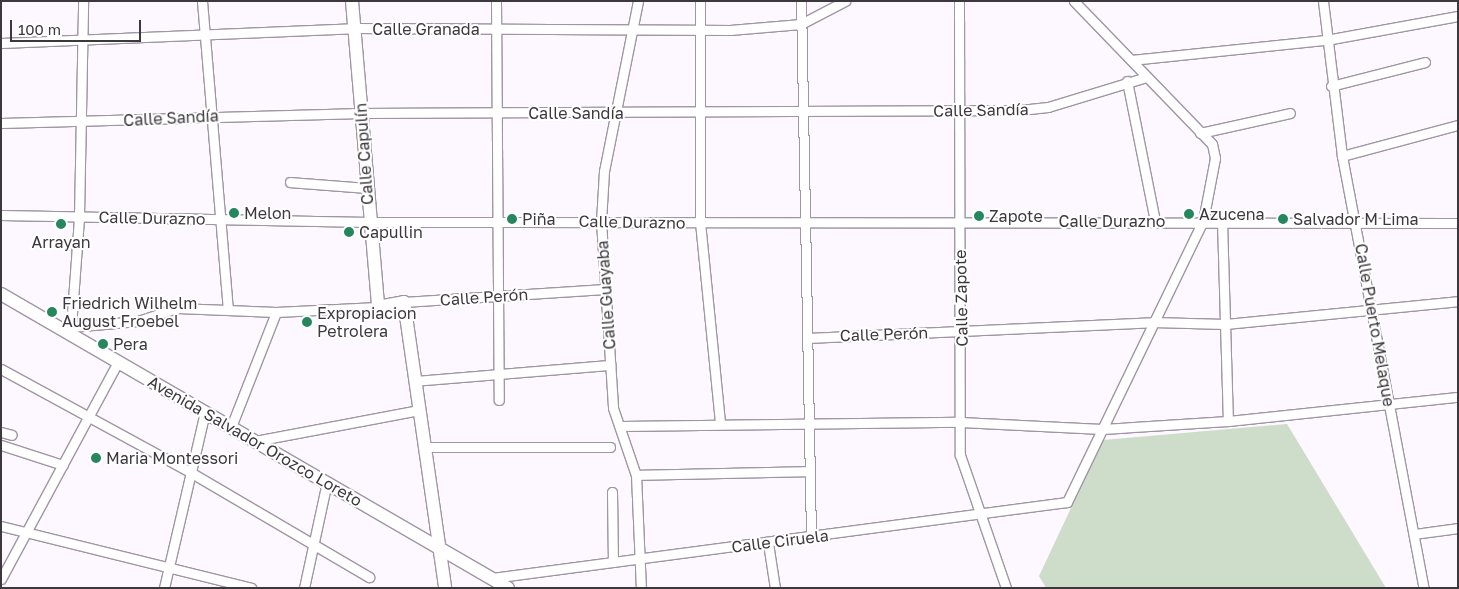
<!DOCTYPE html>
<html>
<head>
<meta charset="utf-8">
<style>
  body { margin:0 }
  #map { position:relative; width:1459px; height:589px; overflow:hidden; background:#fdf7ff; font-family:"Golos Text",sans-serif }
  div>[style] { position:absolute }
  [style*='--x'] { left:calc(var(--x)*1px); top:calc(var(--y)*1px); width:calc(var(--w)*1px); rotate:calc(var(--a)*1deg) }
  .green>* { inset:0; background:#cedcca }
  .roads { filter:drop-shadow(1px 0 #a096a3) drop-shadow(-1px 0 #a096a3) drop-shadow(0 1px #a096a3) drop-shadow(0 -1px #a096a3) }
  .street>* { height:9px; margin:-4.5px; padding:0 4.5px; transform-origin:4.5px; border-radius:4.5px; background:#fff }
  .secondary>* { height:12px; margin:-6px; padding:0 6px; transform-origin:6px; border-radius:6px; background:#fff }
  .dots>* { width:14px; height:14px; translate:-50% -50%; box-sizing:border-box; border:2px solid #fff; border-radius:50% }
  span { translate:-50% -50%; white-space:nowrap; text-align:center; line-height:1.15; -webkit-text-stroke:4px #fff; paint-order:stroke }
  .street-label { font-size:16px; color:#3c383e }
  .poi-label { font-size:16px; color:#3c383e }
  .left { translate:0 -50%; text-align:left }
  .frame { position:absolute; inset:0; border:2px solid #3c383e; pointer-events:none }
  .scale { position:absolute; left:10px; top:20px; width:131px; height:22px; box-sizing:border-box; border:2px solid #3c383e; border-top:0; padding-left:6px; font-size:15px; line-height:18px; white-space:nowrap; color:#3c383e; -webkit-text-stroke:4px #fff; paint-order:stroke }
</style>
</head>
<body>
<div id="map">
  <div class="green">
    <div style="clip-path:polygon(1287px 424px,1386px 588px,1046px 588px,1039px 576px,1103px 440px)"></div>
  </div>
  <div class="roads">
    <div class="street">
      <div style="--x:202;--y:1;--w:310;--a:85.2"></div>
      <div style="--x:496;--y:1;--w:399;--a:89.6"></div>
      <div style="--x:638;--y:1;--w:173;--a:101.3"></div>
      <div style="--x:604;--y:171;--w:50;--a:93.4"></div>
      <div style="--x:601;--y:221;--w:187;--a:86.3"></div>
      <div style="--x:613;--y:408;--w:71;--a:71.1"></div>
      <div style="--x:636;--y:475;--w:113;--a:87.5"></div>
      <div style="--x:700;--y:1;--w:221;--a:90"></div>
      <div style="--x:700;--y:222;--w:203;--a:84.3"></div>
      <div style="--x:801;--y:1;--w:536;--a:88.93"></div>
      <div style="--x:959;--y:1;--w:454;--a:89.9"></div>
      <div style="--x:960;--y:455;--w:141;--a:70.9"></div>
      <div style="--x:1323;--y:1;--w:156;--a:83"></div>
      <div style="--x:1342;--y:156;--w:440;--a:79.3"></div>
      <div style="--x:1;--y:43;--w:353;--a:-2.4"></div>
      <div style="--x:354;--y:28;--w:376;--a:0.3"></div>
      <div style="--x:730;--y:30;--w:71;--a:-4.8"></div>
      <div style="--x:801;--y:24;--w:50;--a:-27.6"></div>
      <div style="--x:1131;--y:60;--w:196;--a:-5.9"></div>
      <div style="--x:1326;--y:40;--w:134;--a:-10.3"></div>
      <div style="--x:1127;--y:81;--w:143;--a:78.7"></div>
      <div style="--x:1331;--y:86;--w:97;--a:-14.3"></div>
      <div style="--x:1;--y:123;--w:361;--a:-1.6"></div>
      <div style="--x:362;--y:113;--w:658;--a:-0.26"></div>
      <div style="--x:1020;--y:110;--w:28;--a:-6"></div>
      <div style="--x:1048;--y:107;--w:103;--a:-16.9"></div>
      <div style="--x:1200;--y:133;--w:92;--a:-12.5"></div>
      <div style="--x:1342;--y:156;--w:120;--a:-15"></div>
      <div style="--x:290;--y:182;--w:76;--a:4.5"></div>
      <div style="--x:1;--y:215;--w:368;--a:1.1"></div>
      <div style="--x:369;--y:222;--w:1089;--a:0.05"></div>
      <div style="--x:1222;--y:221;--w:200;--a:88.3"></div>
      <div style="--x:404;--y:302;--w:201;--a:-3.7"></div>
      <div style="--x:71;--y:327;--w:110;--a:-85.8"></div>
      <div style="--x:79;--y:217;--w:216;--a:-88.9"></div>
      <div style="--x:69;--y:330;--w:4;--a:-56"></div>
      <div style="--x:71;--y:327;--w:67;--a:-5.1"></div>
      <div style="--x:138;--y:321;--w:41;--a:-18.4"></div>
      <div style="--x:177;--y:308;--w:99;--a:2.3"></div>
      <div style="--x:276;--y:312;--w:102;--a:-2.8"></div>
      <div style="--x:807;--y:338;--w:346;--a:-2.6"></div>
      <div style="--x:1153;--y:322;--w:72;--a:1.6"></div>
      <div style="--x:1225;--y:324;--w:234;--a:-5.6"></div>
      <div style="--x:1;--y:369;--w:215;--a:28.6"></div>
      <div style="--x:190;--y:472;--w:208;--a:30.4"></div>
      <div style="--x:414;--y:381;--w:197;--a:-4.7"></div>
      <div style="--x:621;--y:426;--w:339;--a:-0.7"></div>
      <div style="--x:960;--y:422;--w:142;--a:2.8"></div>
      <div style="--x:1102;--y:429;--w:126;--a:-3.6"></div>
      <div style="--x:1228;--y:421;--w:231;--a:-6"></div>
      <div style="--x:231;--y:427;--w:123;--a:-68.6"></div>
      <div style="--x:1;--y:432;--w:11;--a:15"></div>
      <div style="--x:255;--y:441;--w:167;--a:-10.7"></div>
      <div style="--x:1;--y:445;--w:65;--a:17.9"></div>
      <div style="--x:424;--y:447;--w:186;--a:0"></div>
      <div style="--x:636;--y:475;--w:174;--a:-1.3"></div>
      <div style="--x:612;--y:492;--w:70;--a:89.2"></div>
      <div style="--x:1;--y:526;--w:258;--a:13.9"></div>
      <div style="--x:1414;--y:534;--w:44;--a:-7.8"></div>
      <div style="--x:768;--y:543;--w:46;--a:81.2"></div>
      <div style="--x:492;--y:578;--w:580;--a:-7.53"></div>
      <div style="--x:1067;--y:502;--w:312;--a:-64.2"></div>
      <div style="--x:1203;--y:221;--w:64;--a:-79.2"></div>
      <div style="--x:1215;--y:158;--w:14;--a:-102"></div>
      <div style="--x:1212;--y:144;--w:199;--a:-134"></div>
      <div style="--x:1;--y:579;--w:247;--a:-61.7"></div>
      <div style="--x:164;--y:588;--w:181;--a:-76.9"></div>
      <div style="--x:304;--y:588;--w:108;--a:-77.8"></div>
    </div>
    <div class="secondary">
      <div style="--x:352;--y:1;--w:307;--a:85.1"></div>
      <div style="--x:378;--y:307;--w:26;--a:-11"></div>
      <div style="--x:404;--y:302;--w:289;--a:81.8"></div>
      <div style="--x:1;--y:294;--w:586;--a:30.11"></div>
    </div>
  </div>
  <div class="dots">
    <div style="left:234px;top:213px;background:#26865e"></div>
    <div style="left:1189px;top:214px;background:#26865e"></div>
    <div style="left:979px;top:216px;background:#26865e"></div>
    <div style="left:512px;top:219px;background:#26865e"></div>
    <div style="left:1283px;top:219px;background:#26865e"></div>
    <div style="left:61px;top:224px;background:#26865e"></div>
    <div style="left:349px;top:232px;background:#26865e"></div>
    <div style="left:52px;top:312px;background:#26865e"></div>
    <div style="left:307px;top:322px;background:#26865e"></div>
    <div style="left:103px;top:344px;background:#26865e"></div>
    <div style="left:96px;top:458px;background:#26865e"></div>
  </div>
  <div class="street-label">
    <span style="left:426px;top:29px">Calle Granada</span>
    <span style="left:981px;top:110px;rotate:-1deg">Calle Sandía</span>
    <span style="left:576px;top:113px">Calle Sandía</span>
    <span style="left:171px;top:118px;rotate:-3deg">Calle Sandía</span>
    <span style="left:364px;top:154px;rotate:-94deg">Calle Capulín</span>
    <span style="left:152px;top:218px;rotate:1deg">Calle Durazno</span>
    <span style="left:1112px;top:221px">Calle Durazno</span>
    <span style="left:632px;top:222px;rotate:1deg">Calle Durazno</span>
    <span style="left:606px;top:295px;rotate:-94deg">Calle Guayaba</span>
    <span style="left:484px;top:297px;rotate:-4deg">Calle Perón</span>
    <span style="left:961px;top:298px;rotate:-91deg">Calle Zapote</span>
    <span style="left:1375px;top:325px;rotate:80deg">Calle Puerto Melaque</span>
    <span style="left:884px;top:334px;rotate:-2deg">Calle Perón</span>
    <span style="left:255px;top:441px;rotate:30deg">Avenida Salvador Orozco Loreto</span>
    <span style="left:780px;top:541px;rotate:-7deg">Calle Ciruela</span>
  </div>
  <div class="poi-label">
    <span class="left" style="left:244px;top:213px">Melon</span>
    <span class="left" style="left:1199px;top:214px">Azucena</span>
    <span class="left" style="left:989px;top:216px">Zapote</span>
    <span class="left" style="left:522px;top:219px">Piña</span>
    <span class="left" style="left:1293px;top:219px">Salvador M Lima</span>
    <span class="left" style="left:359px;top:232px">Capullin</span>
    <span style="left:61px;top:242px">Arrayan</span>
    <span class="left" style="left:62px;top:312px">Friedrich Wilhelm<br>August Froebel</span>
    <span class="left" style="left:317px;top:322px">Expropiacion<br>Petrolera</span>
    <span class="left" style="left:113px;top:344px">Pera</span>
    <span class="left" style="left:106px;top:458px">Maria Montessori</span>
  </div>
  <div class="frame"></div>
  <div class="scale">100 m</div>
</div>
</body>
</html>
